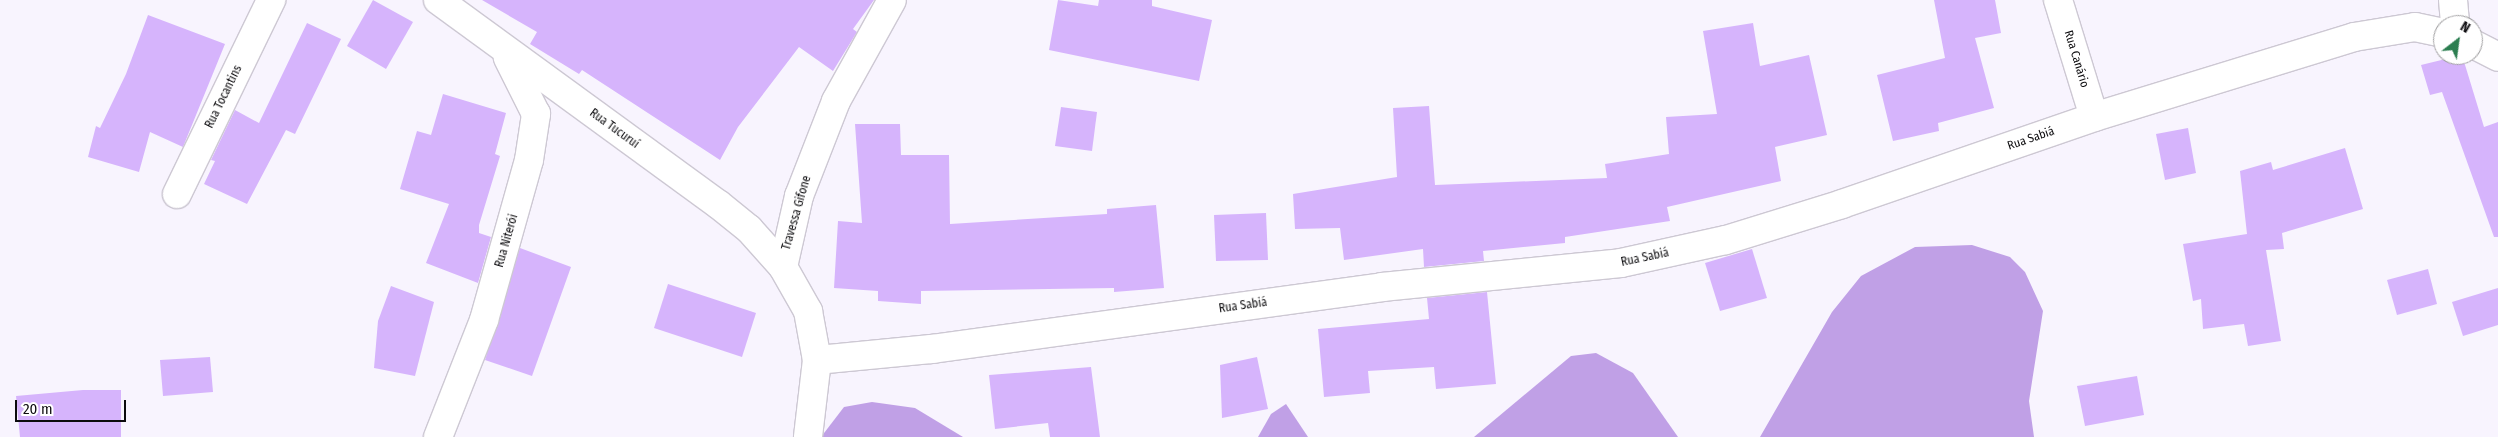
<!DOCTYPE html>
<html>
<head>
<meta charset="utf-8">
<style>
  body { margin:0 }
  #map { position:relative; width:2498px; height:437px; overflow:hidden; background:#f8f4fe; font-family:"Fira Sans Condensed",sans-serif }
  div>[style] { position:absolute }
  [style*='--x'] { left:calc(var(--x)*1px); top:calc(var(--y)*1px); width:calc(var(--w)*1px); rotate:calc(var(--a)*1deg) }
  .forest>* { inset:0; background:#c0a0e6 }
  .building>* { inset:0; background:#d6b4fc }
  .roads { filter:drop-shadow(1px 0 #cdc8d3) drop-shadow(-1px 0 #cdc8d3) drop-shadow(0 1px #cdc8d3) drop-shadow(0 -1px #cdc8d3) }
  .street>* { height:28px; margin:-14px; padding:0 14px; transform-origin:14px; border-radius:14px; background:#fff }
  span { translate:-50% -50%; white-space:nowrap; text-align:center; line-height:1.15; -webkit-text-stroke:4px #fff; paint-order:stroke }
  .street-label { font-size:12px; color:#0c0b0e }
  .north { position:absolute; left:2433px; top:15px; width:50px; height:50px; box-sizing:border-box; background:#fff; border:1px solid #9e9d9f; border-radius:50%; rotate:30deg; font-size:14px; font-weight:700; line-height:20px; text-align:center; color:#0c0b0e }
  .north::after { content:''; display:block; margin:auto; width:18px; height:22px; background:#2b7e50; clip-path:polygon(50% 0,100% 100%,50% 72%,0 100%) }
  .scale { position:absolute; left:15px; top:400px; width:111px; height:22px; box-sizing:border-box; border:2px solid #0c0b0e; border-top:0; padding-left:6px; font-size:15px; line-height:18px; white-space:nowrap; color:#0c0b0e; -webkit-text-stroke:4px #fff; paint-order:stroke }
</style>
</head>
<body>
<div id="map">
  <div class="forest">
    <div style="clip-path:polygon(1972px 245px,2010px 257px,2025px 272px,2043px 311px,2029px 401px,2034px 437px,1760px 437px,1832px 312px,1861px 276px,1915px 247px)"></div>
    <div style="clip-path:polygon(1596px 353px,1633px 373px,1678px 437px,1474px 437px,1571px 356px)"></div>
    <div style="clip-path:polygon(872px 402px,915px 408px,963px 437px,821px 437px,844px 407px)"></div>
    <div style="clip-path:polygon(1286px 404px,1308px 437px,1258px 437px,1271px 414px)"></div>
  </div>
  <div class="building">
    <div style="clip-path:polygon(373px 0,413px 22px,386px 69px,347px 46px)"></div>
    <div style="clip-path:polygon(482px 0,874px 0,853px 29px,857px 32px,833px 71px,799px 47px,738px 127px,720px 160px,582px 70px,579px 74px,530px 44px,537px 32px)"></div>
    <div style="clip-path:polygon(1058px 0,1098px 6px,1099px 0,1152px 0,1152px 6px,1212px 20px,1199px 81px,1049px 50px)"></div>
    <div style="clip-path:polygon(1934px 0,1995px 0,2001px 33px,1975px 38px,1994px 108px,1938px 123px,1939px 131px,1893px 141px,1877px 75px,1945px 58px)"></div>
    <div style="clip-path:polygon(148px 15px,225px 44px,183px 147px,150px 132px,139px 172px,88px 157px,96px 126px,100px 128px,126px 74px)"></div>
    <div style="clip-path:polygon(307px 23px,341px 39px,295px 134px,286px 130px,247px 204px,204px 184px,215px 161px,211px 160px,235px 110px,259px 123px)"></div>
    <div style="clip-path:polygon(1753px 23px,1760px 66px,1809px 55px,1827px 135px,1775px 147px,1781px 181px,1667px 207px,1670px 221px,1565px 237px,1565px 243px,1483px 251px,1484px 261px,1424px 267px,1423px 249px,1344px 260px,1340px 228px,1295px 229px,1293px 194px,1397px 177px,1393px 108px,1429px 106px,1435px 185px,1607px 178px,1605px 164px,1669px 154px,1666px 117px,1717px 114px,1703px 31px)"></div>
    <div style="clip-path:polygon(2462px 55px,2484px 127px,2498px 122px,2498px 237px,2494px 237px,2442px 92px,2430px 95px,2421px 65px)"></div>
    <div style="clip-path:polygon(443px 94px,506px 113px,495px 154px,500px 156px,479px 225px,479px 233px,491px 237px,478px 283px,426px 263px,449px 204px,400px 189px,417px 131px,431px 135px)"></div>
    <div style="clip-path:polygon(1061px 107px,1097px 112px,1092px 151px,1055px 146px)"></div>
    <div style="clip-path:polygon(855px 124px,900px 124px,901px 155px,949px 155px,950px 224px,1107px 214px,1107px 209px,1156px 205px,1164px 288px,1114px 292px,1114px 288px,921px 291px,921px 304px,878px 301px,878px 291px,834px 288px,838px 221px,862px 223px)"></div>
    <div style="clip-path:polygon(2188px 128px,2196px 173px,2165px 180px,2156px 134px)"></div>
    <div style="clip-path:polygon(2345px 148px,2363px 209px,2282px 233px,2284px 249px,2266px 250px,2281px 341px,2248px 346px,2244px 324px,2203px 329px,2201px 299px,2193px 301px,2183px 244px,2247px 234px,2240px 171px,2271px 162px,2273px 170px)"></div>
    <div style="clip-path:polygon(1266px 213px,1268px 260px,1216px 261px,1214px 215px)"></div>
    <div style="clip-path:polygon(520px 248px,571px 267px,532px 376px,485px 360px)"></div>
    <div style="clip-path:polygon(1752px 249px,1767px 298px,1720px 311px,1705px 263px)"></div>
    <div style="clip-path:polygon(2428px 269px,2437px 304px,2397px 315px,2387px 280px)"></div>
    <div style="clip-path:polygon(668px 284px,756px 313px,742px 357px,654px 328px)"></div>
    <div style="clip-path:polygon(391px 286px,434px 302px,415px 376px,374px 368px,378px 321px)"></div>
    <div style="clip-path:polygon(2498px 288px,2498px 325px,2463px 336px,2452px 302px)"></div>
    <div style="clip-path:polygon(1487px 292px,1496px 384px,1436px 389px,1434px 367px,1368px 371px,1370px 393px,1324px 397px,1318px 329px,1429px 319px,1427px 298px)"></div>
    <div style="clip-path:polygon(210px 357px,213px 392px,163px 396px,160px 360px)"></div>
    <div style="clip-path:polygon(1257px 357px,1268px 409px,1222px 418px,1220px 365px)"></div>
    <div style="clip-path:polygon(1091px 367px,1100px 437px,1050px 437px,1048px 423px,995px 429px,989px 375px)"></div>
    <div style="clip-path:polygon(2137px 376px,2144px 415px,2085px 426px,2077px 386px)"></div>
    <div style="clip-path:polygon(83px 390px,121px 390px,121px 437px,20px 437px,16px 396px)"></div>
  </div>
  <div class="roads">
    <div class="street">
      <div style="--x:438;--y:0;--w:346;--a:36.1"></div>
      <div style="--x:718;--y:204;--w:40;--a:39"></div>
      <div style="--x:749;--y:229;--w:51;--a:48.2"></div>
      <div style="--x:783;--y:267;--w:51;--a:60.4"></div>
      <div style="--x:808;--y:311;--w:50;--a:79.6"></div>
      <div style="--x:817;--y:360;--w:78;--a:96.7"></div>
      <div style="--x:2058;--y:0;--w:122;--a:72.9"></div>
      <div style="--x:2453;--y:0;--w:25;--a:85"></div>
      <div style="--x:2473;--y:44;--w:28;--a:27"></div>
      <div style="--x:177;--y:194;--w:216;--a:-64.1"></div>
      <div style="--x:783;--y:267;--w:73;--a:-77.3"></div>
      <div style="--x:799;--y:196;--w:102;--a:-68.7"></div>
      <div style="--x:836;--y:101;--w:115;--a:-61"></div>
      <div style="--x:817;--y:360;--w:116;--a:-5.5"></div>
      <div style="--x:932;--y:349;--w:454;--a:-7.8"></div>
      <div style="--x:1382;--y:287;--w:240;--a:-5.7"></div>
      <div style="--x:1621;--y:263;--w:107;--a:-12.4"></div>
      <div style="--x:1726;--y:240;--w:121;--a:-17.2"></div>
      <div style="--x:1842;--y:204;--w:267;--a:-19"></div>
      <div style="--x:2094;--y:117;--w:272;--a:-17.1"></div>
      <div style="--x:2354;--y:37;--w:62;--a:-9.3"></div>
      <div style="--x:2415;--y:27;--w:29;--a:12"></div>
      <div style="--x:438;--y:437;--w:126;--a:-68.5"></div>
      <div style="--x:484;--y:320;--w:166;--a:-74.3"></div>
      <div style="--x:529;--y:160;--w:47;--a:-81.3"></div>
      <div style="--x:536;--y:114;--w:63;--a:-116.6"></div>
    </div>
  </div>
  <div class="street-label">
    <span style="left:2076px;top:59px;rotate:73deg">Rua Canário</span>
    <span style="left:224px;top:97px;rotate:-64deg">Rua Tocantins</span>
    <span style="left:614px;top:129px;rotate:36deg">Rua Tucuruí</span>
    <span style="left:2031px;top:139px;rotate:-19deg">Rua Sabiá</span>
    <span style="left:797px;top:213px;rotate:-74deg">Travessa Gifone</span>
    <span style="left:507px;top:241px;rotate:-74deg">Rua Niterói</span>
    <span style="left:1645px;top:258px;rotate:-12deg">Rua Sabiá</span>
    <span style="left:1243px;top:306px;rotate:-8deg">Rua Sabiá</span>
  </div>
  <div class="north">N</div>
  <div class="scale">20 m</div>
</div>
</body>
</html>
